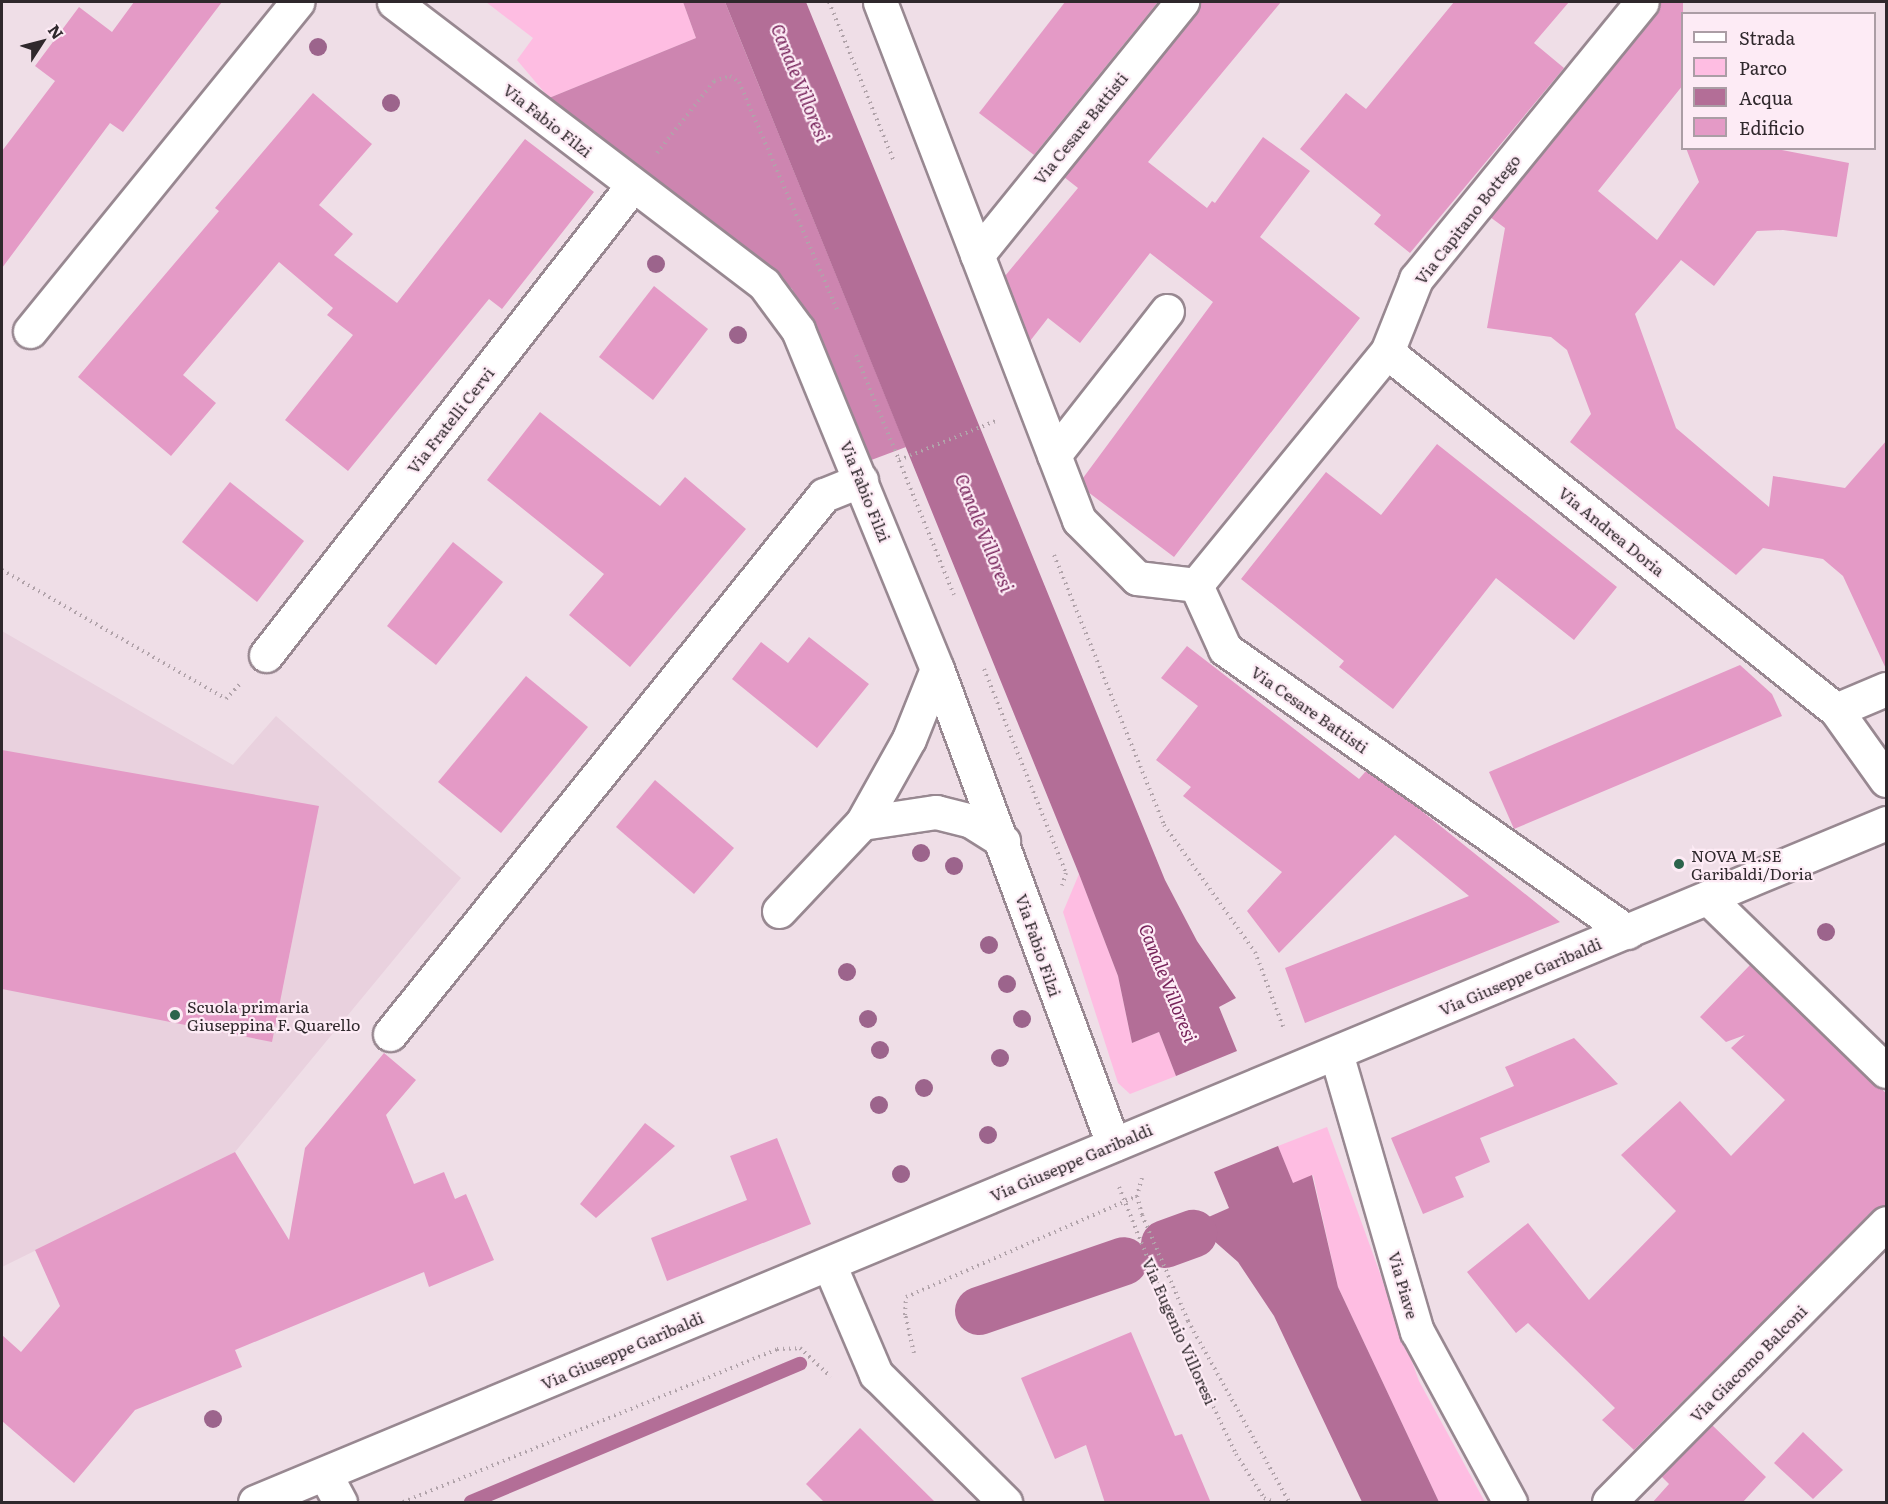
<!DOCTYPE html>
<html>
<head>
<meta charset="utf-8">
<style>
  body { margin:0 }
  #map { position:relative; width:1888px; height:1504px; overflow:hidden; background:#efdee7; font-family:Literata,serif }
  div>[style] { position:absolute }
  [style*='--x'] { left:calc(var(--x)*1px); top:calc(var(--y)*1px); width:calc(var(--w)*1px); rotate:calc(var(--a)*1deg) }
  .built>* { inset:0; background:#e9d1de }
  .green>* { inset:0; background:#febde2 }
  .forest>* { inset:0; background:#cd85b0 }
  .water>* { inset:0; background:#b36e97 }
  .stream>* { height:14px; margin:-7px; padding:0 7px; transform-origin:7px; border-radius:7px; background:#b36e97 }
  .canal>* { height:48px; margin:-24px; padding:0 24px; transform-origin:24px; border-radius:24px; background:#b36e97 }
  .building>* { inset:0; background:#e49ac6 }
  .path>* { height:4px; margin-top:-2px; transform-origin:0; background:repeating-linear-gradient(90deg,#b1a3aa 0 1.5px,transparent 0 6px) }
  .roads { filter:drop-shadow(2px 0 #988891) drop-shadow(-2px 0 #988891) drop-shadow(0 2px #988891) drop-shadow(0 -2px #988891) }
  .minor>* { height:33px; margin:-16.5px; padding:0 16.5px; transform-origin:16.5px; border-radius:16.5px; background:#fff }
  .major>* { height:33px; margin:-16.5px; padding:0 16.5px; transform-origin:16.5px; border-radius:16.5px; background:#fff }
  .trees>* { width:18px; height:18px; margin:-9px; border-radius:50%; background:#9c648c }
  .dots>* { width:16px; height:16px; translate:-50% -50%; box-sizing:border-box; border:3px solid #fdebf5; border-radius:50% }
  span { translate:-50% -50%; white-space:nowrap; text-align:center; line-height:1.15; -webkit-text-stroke:4.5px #fdebf5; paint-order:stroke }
  .street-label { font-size:16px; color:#2f282c }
  .poi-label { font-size:16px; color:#2f282c }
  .left { translate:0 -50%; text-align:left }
  .water-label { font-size:18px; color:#77235b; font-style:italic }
  .frame { position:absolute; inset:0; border:3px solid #2f282c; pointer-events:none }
  .legend { position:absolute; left:1681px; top:12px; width:195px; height:138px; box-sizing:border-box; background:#fdebf5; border:2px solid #ab9da5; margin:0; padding:8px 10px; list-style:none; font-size:18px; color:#2f282c }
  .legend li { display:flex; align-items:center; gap:12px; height:30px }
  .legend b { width:30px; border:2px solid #ab9da5 }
  .north { position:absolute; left:12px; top:12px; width:60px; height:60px; -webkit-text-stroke:4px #fdebf5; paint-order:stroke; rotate:54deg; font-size:16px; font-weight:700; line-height:24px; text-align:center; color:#2f282c }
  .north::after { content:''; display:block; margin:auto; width:21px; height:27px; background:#2f282c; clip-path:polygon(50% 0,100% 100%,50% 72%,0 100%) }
</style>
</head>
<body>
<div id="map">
  <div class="built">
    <div style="clip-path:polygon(2px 631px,233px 765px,276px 716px,461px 878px,235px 1152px,2px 1267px)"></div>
  </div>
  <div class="green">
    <div style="clip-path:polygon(486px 2px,683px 2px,696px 38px,549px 98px,517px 60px,533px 38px)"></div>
    <div style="clip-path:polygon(1079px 874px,1118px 976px,1132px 1043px,1159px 1032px,1176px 1076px,1130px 1094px,1118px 1083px,1063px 912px)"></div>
    <div style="clip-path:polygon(1327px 1127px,1419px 1381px,1485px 1502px,1439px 1502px,1338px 1287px,1313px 1175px,1293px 1184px,1278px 1146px)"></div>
  </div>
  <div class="forest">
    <div style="clip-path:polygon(683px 2px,725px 2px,906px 447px,866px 462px,792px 289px,549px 98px,696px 38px)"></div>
  </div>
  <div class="water">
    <div style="clip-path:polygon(725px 2px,806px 2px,1165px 880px,1197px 941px,1236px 998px,1219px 1007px,1237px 1051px,1176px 1076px,1159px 1032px,1132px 1043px,1118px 976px,1079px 874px)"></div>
    <div style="clip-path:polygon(1278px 1146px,1293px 1183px,1312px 1175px,1338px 1287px,1439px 1502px,1362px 1502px,1274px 1316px,1238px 1262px,1213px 1240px,1204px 1219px,1229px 1208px,1214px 1172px)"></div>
  </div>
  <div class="stream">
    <div style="--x:471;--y:1502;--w:357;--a:-22.8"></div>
  </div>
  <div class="canal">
    <div style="--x:1165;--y:1244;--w:30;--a:-20"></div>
    <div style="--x:979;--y:1311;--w:153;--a:-19"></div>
  </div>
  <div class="building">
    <div style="clip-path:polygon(134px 2px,222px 2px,123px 132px,110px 123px,2px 268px,2px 151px,55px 81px,35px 66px,79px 7px,112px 32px)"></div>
    <div style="clip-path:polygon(1065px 2px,1158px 2px,1034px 155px,979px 113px)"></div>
    <div style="clip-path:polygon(1200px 2px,1281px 2px,1148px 162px,1207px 208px,1212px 201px,1215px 203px,1263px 137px,1310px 171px,1260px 237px,1360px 318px,1174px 557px,1088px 492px,1083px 478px,1213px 302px,1150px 253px,1080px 343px,1048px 318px,1030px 341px,1005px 276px,1078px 188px,1064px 177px,1197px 14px)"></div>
    <div style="clip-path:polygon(1454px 2px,1569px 2px,1534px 43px,1564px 68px,1410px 253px,1374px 224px,1381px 215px,1300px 149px,1346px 93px,1366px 109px)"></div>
    <div style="clip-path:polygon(1660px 2px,1683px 2px,1683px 85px,1598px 191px,1657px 240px,1699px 182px,1686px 148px,1772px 148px,1849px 163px,1837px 237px,1783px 230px,1757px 231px,1714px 286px,1681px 260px,1635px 314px,1676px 428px,1769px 507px,1773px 476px,1845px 488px,1887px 440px,1887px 671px,1843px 576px,1823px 559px,1763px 548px,1736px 575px,1570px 442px,1591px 414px,1567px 350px,1551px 337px,1487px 328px,1505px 228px,1490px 217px,1657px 14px)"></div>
    <div style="clip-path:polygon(313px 93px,372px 144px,319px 205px,353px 234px,334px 255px,397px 303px,525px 139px,594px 192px,502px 309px,489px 299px,348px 471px,285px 420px,353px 335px,327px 315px,333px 308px,279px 262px,183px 375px,216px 403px,171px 456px,78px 377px,219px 211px,215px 208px)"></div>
    <div style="clip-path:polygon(654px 286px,708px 329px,653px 400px,599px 357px)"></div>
    <div style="clip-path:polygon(540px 412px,660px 506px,685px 477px,746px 529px,630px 667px,569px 615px,604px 574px,487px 480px)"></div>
    <div style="clip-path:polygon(1437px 444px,1617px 587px,1574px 640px,1496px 578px,1393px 709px,1339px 667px,1344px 661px,1241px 579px,1326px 472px,1381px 515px)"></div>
    <div style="clip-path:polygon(230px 482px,304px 541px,257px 602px,182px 542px)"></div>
    <div style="clip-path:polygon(453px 542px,503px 582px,436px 665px,387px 626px)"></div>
    <div style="clip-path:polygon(809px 637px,869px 684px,817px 748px,732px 679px,761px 642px,788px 663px)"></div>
    <div style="clip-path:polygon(1187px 646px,1359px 779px,1366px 771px,1413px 804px,1560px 922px,1305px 1023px,1285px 968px,1469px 896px,1395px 835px,1279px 953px,1247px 911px,1282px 872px,1183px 796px,1191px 787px,1156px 760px,1198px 706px,1161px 678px)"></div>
    <div style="clip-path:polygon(1740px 665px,1772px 694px,1782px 716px,1514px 829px,1489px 772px)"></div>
    <div style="clip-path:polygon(526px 676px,588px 727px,501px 833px,438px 782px)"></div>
    <div style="clip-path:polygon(2px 750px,319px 806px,272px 1042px,2px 989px)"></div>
    <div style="clip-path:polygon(655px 780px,734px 848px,694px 894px,616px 827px)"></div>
    <div style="clip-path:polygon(1750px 965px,1887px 1094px,1887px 1205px,1873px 1210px,1634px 1450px,1602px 1420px,1615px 1408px,1528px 1323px,1516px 1333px,1467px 1272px,1528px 1223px,1589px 1300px,1676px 1211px,1621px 1155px,1680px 1101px,1731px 1156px,1785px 1100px,1731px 1048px,1745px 1035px,1726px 1042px,1700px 1017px)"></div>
    <div style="clip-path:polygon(1574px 1038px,1618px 1084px,1480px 1138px,1490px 1162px,1455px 1177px,1464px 1197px,1423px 1214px,1391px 1138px,1514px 1086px,1505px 1067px)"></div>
    <div style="clip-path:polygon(384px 1053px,416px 1080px,386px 1115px,414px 1184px,444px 1172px,455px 1199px,466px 1194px,494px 1260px,429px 1287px,424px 1272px,235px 1350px,242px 1367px,135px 1410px,74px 1483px,2px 1421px,2px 1335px,21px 1352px,60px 1306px,35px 1250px,235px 1152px,289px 1240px,305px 1148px)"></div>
    <div style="clip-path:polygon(645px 1123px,675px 1146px,596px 1218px,580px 1204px)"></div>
    <div style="clip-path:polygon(777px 1138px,811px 1224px,667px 1281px,651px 1238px,747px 1200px,730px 1156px)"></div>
    <div style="clip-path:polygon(1131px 1332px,1175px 1436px,1182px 1434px,1211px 1503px,1105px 1503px,1086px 1445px,1055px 1459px,1021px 1378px)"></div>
    <div style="clip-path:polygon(1712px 1425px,1766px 1477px,1742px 1503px,1652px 1503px,1669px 1484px,1661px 1476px)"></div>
    <div style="clip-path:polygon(860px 1428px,936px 1503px,825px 1503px,806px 1484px)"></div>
    <div style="clip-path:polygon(1803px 1432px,1843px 1470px,1813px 1499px,1774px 1463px)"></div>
  </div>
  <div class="path">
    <div style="--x:829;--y:2;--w:170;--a:67.8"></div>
    <div style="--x:657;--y:153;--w:92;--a:-51.6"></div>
    <div style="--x:714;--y:81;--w:17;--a:-17"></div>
    <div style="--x:730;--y:76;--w:11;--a:34"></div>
    <div style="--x:739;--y:82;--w:250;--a:66.7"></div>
    <div style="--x:856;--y:355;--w:259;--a:67.8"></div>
    <div style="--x:899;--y:460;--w:107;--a:-22"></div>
    <div style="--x:1054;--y:555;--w:292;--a:67.8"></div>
    <div style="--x:1164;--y:825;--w:156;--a:54.4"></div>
    <div style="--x:1255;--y:952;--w:82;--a:69.4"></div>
    <div style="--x:2;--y:570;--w:258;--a:29.9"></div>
    <div style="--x:226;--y:699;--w:21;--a:-47"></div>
    <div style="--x:984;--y:669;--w:220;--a:68.1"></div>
    <div style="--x:1066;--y:873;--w:13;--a:108"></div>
    <div style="--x:1142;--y:1178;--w:19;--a:106"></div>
    <div style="--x:1137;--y:1196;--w:20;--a:75"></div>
    <div style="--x:1142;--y:1215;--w:116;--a:66.5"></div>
    <div style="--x:1188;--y:1321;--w:207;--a:60.8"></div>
    <div style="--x:1119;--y:1187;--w:155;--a:68.1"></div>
    <div style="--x:1177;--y:1331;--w:136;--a:64.4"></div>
    <div style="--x:1236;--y:1454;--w:52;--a:57.5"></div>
    <div style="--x:1264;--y:1498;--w:11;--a:22"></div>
    <div style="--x:914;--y:1353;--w:39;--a:-103"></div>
    <div style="--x:905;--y:1315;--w:18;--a:-87"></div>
    <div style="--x:906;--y:1297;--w:252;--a:-23.6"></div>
    <div style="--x:403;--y:1502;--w:404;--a:-22.2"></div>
    <div style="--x:777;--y:1349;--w:23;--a:-2"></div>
    <div style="--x:800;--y:1348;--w:42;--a:43.1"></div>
  </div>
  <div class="roads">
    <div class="minor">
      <div style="--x:394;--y:2;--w:465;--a:37.3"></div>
      <div style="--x:764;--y:284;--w:57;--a:53.5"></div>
      <div style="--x:798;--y:330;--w:366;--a:67.7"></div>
      <div style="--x:937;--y:669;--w:507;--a:69.67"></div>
      <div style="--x:880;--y:2;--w:555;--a:68.98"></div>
      <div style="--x:1079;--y:520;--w:82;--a:45"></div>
      <div style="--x:1137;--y:578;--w:59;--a:6.8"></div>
      <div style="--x:977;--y:255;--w:326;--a:-51"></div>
      <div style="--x:30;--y:331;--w:424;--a:-50.9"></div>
      <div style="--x:1387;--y:352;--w:574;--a:38.57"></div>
      <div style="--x:1836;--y:710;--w:86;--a:54.5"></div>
      <div style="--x:1054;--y:455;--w:183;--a:-51.9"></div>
      <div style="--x:1196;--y:585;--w:301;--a:-50.7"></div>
      <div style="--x:1387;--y:352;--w:79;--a:-68.3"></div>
      <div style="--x:1416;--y:279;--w:357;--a:-50.8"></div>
      <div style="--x:1196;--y:585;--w:70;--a:65.6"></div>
      <div style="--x:1225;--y:649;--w:492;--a:35.1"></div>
      <div style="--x:266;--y:655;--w:596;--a:-52.02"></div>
      <div style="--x:1836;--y:710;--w:54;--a:-22.8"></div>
      <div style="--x:862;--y:823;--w:96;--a:-60.8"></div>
      <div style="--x:909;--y:739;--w:75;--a:-68.2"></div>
      <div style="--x:1708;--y:898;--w:248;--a:44.2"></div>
      <div style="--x:779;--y:911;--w:121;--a:-46.7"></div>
      <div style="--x:862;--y:823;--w:75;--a:-8.5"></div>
      <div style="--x:936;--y:812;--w:36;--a:14"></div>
      <div style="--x:971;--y:821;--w:38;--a:32"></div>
      <div style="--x:390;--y:1034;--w:692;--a:-51.16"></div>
      <div style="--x:824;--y:495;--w:40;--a:-22"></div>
      <div style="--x:1336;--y:1053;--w:290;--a:73.8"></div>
      <div style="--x:1417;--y:1331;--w:195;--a:61.5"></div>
      <div style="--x:829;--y:1264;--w:120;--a:66.9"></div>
      <div style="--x:876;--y:1374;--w:182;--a:44.8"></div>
      <div style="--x:325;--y:1474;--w:32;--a:62"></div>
      <div style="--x:1609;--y:1502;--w:393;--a:-45.2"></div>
    </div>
    <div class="major">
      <div style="--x:255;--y:1502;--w:1767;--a:-22.6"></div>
    </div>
  </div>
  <div class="trees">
    <div style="left:318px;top:47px"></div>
    <div style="left:391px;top:103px"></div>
    <div style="left:656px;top:264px"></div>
    <div style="left:738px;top:335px"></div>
    <div style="left:921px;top:853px"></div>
    <div style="left:954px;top:866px"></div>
    <div style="left:1826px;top:932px"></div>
    <div style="left:989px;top:945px"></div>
    <div style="left:847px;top:972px"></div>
    <div style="left:1007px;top:984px"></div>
    <div style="left:868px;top:1019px"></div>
    <div style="left:1022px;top:1019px"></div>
    <div style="left:880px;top:1050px"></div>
    <div style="left:1000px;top:1058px"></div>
    <div style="left:924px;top:1088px"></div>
    <div style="left:879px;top:1105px"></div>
    <div style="left:988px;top:1135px"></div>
    <div style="left:901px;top:1174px"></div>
    <div style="left:213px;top:1419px"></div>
  </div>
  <div class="dots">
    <div style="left:1679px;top:864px;background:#2c644c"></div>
    <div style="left:175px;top:1015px;background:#2c644c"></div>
  </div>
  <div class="street-label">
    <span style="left:548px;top:120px;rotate:38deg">Via Fabio Filzi</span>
    <span style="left:1080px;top:128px;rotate:-51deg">Via Cesare Battisti</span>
    <span style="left:1467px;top:219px;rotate:-52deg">Via Capitano Bottego</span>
    <span style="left:450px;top:420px;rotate:-52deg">Via Fratelli Cervi</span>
    <span style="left:866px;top:491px;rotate:68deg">Via Fabio Filzi</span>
    <span style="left:1612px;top:531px;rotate:39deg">Via Andrea Doria</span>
    <span style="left:1310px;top:709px;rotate:35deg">Via Cesare Battisti</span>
    <span style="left:1039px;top:945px;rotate:71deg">Via Fabio Filzi</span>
    <span style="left:1520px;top:976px;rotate:-23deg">Via Giuseppe Garibaldi</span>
    <span style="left:1071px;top:1162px;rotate:-23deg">Via Giuseppe Garibaldi</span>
    <span style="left:1404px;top:1285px;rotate:74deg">Via Piave</span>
    <span style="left:1180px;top:1331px;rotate:66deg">Via Eugenio Villoresi</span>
    <span style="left:622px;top:1350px;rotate:-23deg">Via Giuseppe Garibaldi</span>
    <span style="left:1748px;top:1363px;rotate:-45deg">Via Giacomo Balconi</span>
  </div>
  <div class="poi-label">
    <span class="left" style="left:1691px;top:864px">NOVA M.SE<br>Garibaldi/Doria</span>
    <span class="left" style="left:187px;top:1015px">Scuola primaria<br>Giuseppina F. Quarello</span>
  </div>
  <div class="water-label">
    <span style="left:800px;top:83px;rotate:68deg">Canale Villoresi</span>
    <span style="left:984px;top:533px;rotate:68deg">Canale Villoresi</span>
    <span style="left:1168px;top:983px;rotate:68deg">Canale Villoresi</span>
  </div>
  <div class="frame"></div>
  <ul class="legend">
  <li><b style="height:8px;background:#fff"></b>Strada</li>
  <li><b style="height:16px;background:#febde2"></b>Parco</li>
  <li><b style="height:16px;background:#b36e97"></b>Acqua</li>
  <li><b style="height:16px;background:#e49ac6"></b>Edificio</li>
  </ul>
  <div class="north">N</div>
</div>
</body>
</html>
